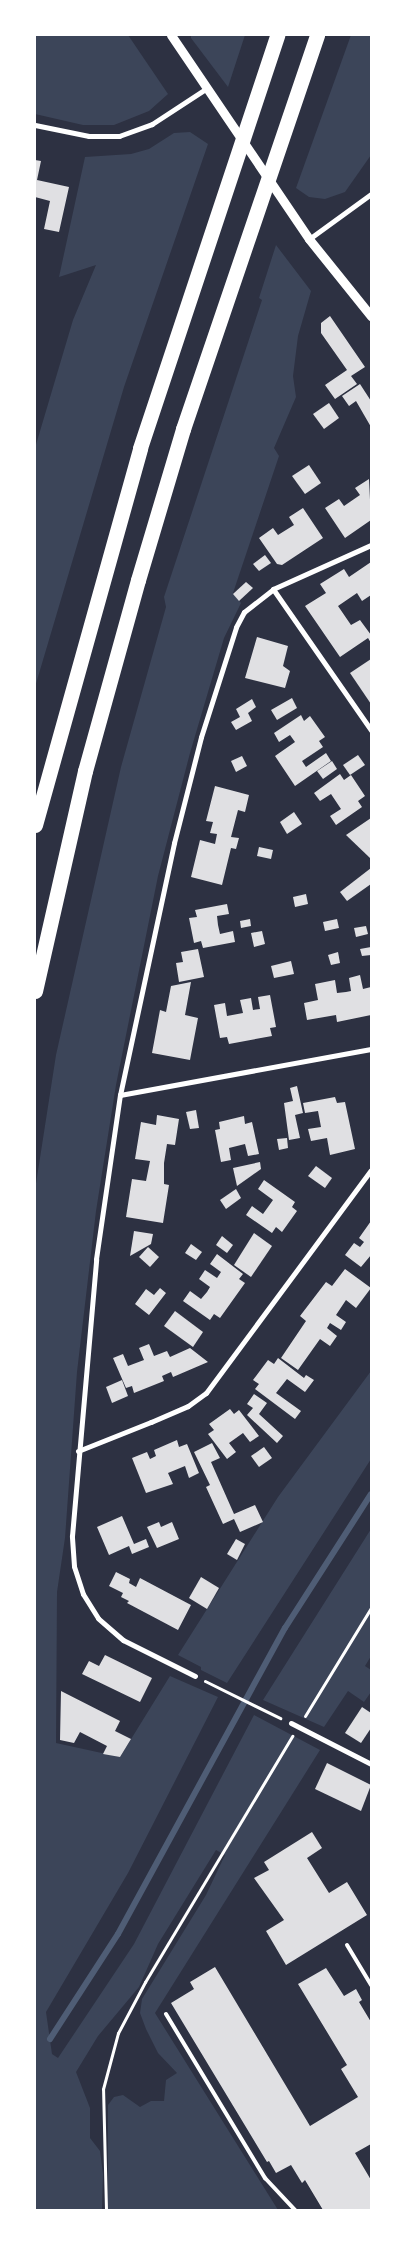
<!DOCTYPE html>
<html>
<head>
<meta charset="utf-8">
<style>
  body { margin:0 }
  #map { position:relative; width:406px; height:2245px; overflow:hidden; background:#2d3142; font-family:"Sofia Sans Condensed",sans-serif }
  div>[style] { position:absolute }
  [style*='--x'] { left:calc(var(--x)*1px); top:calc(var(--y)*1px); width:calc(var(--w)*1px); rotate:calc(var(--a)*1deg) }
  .green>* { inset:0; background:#3c4559 }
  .stream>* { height:6px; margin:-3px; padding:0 3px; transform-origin:3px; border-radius:3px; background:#4f5d75 }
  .building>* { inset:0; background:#e0e0e3 }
  .path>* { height:3px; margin:-1.5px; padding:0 1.5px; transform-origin:1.5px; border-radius:1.5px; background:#fff }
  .service>* { height:4px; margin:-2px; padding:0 2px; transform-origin:2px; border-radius:2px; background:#fff }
  .minor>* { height:5px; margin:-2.5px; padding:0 2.5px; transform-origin:2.5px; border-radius:2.5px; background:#fff }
  .tertiary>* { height:9px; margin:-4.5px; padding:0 4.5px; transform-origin:4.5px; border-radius:4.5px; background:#fff }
  .motorway>* { height:15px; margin:-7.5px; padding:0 7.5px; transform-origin:7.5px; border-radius:7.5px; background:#fff }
  span { translate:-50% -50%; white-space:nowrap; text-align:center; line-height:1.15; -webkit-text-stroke:5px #fff; paint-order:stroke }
  .frame { position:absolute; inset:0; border:36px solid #fff; pointer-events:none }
</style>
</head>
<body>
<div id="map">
  <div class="green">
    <div style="clip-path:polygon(35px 35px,128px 35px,168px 94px,149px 111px,114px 125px,83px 125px,35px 114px)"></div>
    <div style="clip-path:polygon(191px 35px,245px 35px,228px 87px,191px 38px)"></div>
    <div style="clip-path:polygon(351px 35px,371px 35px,371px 155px,345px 192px,325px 199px,309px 197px,296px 188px)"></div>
    <div style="clip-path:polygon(190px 132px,208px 144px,124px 387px,35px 687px,35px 448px,73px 320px,96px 265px,59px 277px,85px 157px,131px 154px,149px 149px,174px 133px)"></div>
    <div style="clip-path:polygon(276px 245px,311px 291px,298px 336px,293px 376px,296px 397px,274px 448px,279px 456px,233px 593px,241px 603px,224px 638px,190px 753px,158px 876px,116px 1085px,96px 1211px,77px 1372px,65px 1538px,57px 1592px,56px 1743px,120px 1757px,170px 1676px,218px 1697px,128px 1873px,46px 2012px,52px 2054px,58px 2058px,134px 1944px,254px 1715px,320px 1750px,155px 2013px,278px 2210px,108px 2210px,108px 2105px,114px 2097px,123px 2095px,140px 2107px,151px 2101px,164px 2101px,166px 2080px,177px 2073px,158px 2053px,146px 2029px,140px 2013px,142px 1999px,206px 1895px,225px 1855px,216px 1850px,158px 1944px,139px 1987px,98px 2036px,76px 2072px,90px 2108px,90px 2138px,100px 2151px,103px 2174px,102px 2210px,35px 2210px,35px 1190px,56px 1055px,121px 767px,166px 607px,164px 597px,262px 300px,259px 298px)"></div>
    <div style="clip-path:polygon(371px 1371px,371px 1459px,227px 1683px,201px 1670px,201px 1667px,178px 1655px,278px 1497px)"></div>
    <div style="clip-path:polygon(371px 1529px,371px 1656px,365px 1666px,371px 1670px,371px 1692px,364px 1702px,348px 1691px,324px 1727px,263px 1700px)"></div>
  </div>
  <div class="stream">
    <div style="--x:50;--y:2039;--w:125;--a:-57.1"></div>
    <div style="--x:118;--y:1934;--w:349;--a:-61.4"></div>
    <div style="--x:285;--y:1628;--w:159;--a:-57.3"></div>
  </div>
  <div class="building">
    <div style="clip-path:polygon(35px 160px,41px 161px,37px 180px,69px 187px,59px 232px,44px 229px,50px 201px,35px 197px)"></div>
    <div style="clip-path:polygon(330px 316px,365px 367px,351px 376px,357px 384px,335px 399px,325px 385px,347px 370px,321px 333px,321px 323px)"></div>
    <div style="clip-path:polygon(360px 384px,371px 401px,371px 427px,356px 401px,349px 406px,342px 396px)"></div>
    <div style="clip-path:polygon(329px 403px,339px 418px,324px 429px,313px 414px)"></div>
    <div style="clip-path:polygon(309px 465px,321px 483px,305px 494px,292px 476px)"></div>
    <div style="clip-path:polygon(369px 479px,371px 520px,345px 538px,325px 508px,339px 499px,344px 506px,360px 495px,355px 488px)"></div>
    <div style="clip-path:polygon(303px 508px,323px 538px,282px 565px,277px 564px,259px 538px,273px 528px,278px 535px,294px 525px,289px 517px)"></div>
    <div style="clip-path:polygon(265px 555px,271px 563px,259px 571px,253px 564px)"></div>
    <div style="clip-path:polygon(371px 562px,371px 595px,362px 601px,357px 593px,338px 606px,351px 625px,360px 620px,371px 635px,371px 643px,368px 638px,340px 657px,305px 606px,326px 593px,320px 584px,344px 569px,349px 577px)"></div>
    <div style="clip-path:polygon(246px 582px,253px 588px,239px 601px,233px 594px)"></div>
    <div style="clip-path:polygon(257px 637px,288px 646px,283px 666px,290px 671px,285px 688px,245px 678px)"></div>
    <div style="clip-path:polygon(371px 659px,371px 704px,350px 673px)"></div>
    <div style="clip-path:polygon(292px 698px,297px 708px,277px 720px,271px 710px)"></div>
    <div style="clip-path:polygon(252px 699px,256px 707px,248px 713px,252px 721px,236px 730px,231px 722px,240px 717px,236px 709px)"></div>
    <div style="clip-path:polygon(301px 715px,304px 721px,310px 716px,325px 737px,319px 741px,323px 747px,302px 761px,306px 767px,326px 753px,331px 761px,295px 786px,275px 756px,295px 742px,290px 735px,279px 742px,274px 733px)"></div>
    <div style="clip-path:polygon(358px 755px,365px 765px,350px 775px,343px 765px)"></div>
    <div style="clip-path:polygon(242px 756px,247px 766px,236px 772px,231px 761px)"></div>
    <div style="clip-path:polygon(332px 761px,337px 769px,323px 779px,317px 771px)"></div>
    <div style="clip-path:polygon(340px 774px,344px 780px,351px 775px,365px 796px,358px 801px,362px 807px,336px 825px,330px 816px,341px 809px,331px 794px,320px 801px,314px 793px)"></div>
    <div style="clip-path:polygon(215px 786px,249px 795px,245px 812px,238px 810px,231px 837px,239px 838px,236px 849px,231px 848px,222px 885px,191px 877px,200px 840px,215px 844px,217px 834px,210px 833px,213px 822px,206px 821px)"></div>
    <div style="clip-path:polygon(294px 812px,302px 824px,287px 834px,280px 822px)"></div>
    <div style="clip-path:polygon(371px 818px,371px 857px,370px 858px,346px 835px)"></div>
    <div style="clip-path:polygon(259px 847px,273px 850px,271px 859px,257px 856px)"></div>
    <div style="clip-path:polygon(371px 868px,371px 884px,347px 901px,340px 892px)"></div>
    <div style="clip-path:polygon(306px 894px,308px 904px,295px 907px,293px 897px)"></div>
    <div style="clip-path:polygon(227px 904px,229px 914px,217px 916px,218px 925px,220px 934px,233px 931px,235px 942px,203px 948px,201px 941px,194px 943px,189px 918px,197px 917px,195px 910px)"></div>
    <div style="clip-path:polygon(250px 919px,251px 926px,241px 928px,240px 921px)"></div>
    <div style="clip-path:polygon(337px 919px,339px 928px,325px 931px,323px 922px)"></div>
    <div style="clip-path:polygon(366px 926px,368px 934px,356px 937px,354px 928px)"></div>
    <div style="clip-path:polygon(262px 931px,265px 944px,254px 947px,251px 933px)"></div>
    <div style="clip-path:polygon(371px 947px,371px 955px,362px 956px,360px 949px)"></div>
    <div style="clip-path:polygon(198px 949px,204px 977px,179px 982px,176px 963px,183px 962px,181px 952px)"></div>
    <div style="clip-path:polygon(338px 952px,340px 963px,331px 965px,328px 955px)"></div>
    <div style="clip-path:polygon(291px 961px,294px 974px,274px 978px,271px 966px)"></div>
    <div style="clip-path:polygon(360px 975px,363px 989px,371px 987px,371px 1015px,337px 1022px,336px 1015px,307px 1020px,304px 1003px,318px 1000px,315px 984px,335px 980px,337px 993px,346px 992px,351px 991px,349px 978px)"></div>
    <div style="clip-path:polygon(191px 982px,185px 1015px,198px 1018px,190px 1060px,152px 1053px,160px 1010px,166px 1012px,171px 986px)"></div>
    <div style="clip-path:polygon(270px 995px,276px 1027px,270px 1028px,272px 1036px,229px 1044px,227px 1037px,220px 1038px,214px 1005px,225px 1003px,227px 1016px,243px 1013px,240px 1000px,251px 998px,253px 1010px,260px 1009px,258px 997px)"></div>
    <div style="clip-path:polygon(297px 1086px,303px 1113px,295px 1115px,300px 1138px,289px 1140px,284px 1103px,293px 1101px,290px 1088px)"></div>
    <div style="clip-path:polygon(335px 1097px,337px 1103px,345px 1102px,355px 1149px,330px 1155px,327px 1138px,311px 1141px,308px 1129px,321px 1127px,318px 1111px,305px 1113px,303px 1103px)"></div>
    <div style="clip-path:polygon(196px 1110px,199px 1128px,190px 1129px,186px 1112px)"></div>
    <div style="clip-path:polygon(157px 1115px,179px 1119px,175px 1145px,167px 1144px,164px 1163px,164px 1184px,169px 1185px,163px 1223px,126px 1217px,132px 1179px,146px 1181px,150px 1161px,135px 1159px,141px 1122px,156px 1125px)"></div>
    <div style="clip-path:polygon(244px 1116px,245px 1124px,252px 1122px,259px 1154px,248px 1156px,245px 1144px,229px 1148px,231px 1160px,221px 1162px,215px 1130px,220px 1129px,219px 1122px)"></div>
    <div style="clip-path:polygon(287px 1138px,288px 1148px,279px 1150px,277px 1139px)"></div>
    <div style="clip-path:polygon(260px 1162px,261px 1169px,237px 1186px,233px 1168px)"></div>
    <div style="clip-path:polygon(316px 1166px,332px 1178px,325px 1188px,308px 1176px)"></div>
    <div style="clip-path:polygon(264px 1180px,295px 1202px,292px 1207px,297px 1211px,282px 1232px,276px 1227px,272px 1233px,246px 1215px,252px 1206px,263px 1214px,273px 1200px,258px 1189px)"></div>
    <div style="clip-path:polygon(236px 1189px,241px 1198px,226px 1209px,220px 1200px)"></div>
    <div style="clip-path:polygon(371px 1221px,371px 1255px,361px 1267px,345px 1255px,354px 1243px,360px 1247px,364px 1242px,359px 1238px)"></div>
    <div style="clip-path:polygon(134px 1231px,153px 1234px,151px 1244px,130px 1256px)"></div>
    <div style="clip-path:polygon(254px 1233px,272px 1246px,251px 1277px,234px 1265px)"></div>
    <div style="clip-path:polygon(222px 1236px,233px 1245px,227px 1253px,216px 1245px)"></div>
    <div style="clip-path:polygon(191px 1244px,202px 1252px,196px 1260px,185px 1253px)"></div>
    <div style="clip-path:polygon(148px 1247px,159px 1257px,150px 1267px,139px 1257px)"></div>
    <div style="clip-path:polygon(217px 1254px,243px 1274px,239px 1279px,245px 1283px,220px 1318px,214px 1314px,210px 1320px,183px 1301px,190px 1291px,201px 1299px,207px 1292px,210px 1287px,199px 1279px,205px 1270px,217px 1278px,221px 1272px,210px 1264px)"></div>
    <div style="clip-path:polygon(345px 1269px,371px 1288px,356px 1308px,346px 1300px,336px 1315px,346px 1322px,341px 1330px,330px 1323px,327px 1328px,337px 1336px,330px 1346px,320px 1339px,298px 1370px,281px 1358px,306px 1321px,300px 1316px,326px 1282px,332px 1286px)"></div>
    <div style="clip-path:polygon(160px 1288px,166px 1293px,149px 1315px,135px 1304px,146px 1289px,154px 1295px)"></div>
    <div style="clip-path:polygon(175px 1311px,203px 1332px,193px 1347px,164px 1326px)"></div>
    <div style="clip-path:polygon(149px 1344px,154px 1356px,167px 1351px,170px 1357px,190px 1348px,208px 1362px,173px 1377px,171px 1372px,162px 1376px,164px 1381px,134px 1393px,132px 1386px,126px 1388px,113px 1358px,123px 1354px,128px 1366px,144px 1360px,139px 1348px)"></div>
    <div style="clip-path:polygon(278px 1358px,304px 1378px,306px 1375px,314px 1380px,305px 1392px,287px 1379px,276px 1393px,301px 1411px,295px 1419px,255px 1389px,259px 1384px,253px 1380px,268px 1360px,274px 1364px)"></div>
    <div style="clip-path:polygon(122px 1380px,128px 1396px,112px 1403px,106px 1387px)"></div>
    <div style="clip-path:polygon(254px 1394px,267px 1403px,259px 1414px,283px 1436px,277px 1443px,247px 1415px,253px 1408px,247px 1404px)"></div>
    <div style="clip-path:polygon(230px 1409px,234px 1414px,239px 1410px,259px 1436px,250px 1442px,243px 1433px,229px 1443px,236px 1452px,227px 1459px,208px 1434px,214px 1430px,209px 1424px)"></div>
    <div style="clip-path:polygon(177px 1440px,179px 1447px,187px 1444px,199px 1473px,189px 1478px,185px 1466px,168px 1473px,173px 1484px,146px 1493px,132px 1458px,147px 1452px,150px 1459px,156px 1456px,154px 1450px)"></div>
    <div style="clip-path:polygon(212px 1443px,220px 1458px,211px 1462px,234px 1514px,255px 1505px,263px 1522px,240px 1532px,234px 1519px,223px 1524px,206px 1487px,210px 1485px,194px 1452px)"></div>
    <div style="clip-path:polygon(264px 1447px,272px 1458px,259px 1467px,251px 1456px)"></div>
    <div style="clip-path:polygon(122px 1516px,134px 1544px,146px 1539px,149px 1547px,132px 1554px,129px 1546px,109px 1555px,97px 1527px)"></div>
    <div style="clip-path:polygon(159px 1522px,161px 1527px,172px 1522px,179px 1539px,157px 1548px,147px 1527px)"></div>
    <div style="clip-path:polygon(236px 1539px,245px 1544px,237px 1560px,227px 1554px)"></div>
    <div style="clip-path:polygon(116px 1572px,130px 1579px,129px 1583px,136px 1587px,140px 1578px,191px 1605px,178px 1630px,127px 1603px,129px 1601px,121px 1597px,123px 1593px,109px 1586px)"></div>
    <div style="clip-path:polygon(201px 1577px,219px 1588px,207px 1609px,189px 1598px)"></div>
    <div style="clip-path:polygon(105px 1655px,152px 1678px,140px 1702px,82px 1674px,89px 1661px,99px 1666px)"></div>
    <div style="clip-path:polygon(61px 1691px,120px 1721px,115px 1731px,131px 1739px,120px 1757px,103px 1754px,107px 1746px,80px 1732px,74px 1743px,60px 1740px)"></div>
    <div style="clip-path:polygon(362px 1707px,371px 1713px,371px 1728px,361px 1743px,345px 1733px)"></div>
    <div style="clip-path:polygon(327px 1763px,371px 1785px,361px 1811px,315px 1789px)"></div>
    <div style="clip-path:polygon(312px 1832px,322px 1848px,307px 1858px,329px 1893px,347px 1882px,367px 1915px,286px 1965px,266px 1931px,284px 1920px,254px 1878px,269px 1870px,264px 1862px)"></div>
    <div style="clip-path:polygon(215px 1967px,310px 2126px,358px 2097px,341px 2069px,347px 2065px,298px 1984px,326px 1968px,344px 1996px,356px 1989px,362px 2000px,359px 2002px,371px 2022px,371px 2144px,355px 2153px,371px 2180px,371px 2210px,323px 2210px,305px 2180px,302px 2183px,291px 2165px,276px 2173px,269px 2161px,267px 2162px,171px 2003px,194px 1989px,190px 1982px)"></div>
  </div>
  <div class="path">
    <div style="--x:205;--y:1681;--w:84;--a:26.3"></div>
    <div style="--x:305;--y:1716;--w:127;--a:-58.6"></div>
    <div style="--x:106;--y:2209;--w:120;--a:-91.4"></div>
    <div style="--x:103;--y:2089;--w:58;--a:-75"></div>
    <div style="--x:118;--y:2033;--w:58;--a:-62.1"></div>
    <div style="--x:145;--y:1982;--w:287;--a:-59.1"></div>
  </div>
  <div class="service">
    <div style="--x:347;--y:1945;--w:47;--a:59"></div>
    <div style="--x:166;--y:2014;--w:192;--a:58.9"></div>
    <div style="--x:265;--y:2178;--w:44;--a:46.8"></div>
  </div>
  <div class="minor">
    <div style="--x:35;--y:125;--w:55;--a:11.5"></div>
    <div style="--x:89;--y:136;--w:30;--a:0"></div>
    <div style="--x:119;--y:136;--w:35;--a:-20"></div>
    <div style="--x:152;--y:124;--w:66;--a:-33.2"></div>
    <div style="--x:309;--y:239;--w:77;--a:-36"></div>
    <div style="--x:273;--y:589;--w:172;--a:55.2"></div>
    <div style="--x:120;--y:1095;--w:255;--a:-10.4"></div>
    <div style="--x:78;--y:1451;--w:79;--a:-21.7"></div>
    <div style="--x:151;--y:1422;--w:40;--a:-23.4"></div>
    <div style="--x:188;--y:1406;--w:22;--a:-36"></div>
    <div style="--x:206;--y:1393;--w:277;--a:-53.5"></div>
    <div style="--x:195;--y:1676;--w:80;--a:-153.4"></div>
    <div style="--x:123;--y:1640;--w:33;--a:-139"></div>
    <div style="--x:98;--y:1618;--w:28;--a:-122"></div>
    <div style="--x:83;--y:1594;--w:29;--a:-108"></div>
    <div style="--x:74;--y:1566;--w:30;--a:-94"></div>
    <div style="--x:72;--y:1536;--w:278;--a:-85"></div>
    <div style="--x:96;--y:1259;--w:166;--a:-81.7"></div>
    <div style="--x:120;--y:1095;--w:258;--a:-77.9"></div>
    <div style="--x:174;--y:843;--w:109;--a:-75.7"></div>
    <div style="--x:201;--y:737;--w:115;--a:-72.3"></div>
    <div style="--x:236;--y:627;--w:17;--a:-62"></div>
    <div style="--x:244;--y:612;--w:37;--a:-38"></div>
    <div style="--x:273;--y:589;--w:107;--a:-24.2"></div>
    <div style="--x:291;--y:1723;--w:90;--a:27.1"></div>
  </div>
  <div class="tertiary">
    <div style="--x:171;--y:35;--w:246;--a:55.9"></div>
    <div style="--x:309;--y:239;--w:99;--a:51.2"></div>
  </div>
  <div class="motorway">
    <div style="--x:35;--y:825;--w:391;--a:-74.4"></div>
    <div style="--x:140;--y:448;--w:435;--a:-71.6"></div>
    <div style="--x:35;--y:991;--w:226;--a:-77.2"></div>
    <div style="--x:85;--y:771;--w:198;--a:-74.5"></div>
    <div style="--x:138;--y:580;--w:158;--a:-73.4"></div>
    <div style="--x:183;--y:429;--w:416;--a:-71.2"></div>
  </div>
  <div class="frame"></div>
</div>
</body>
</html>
